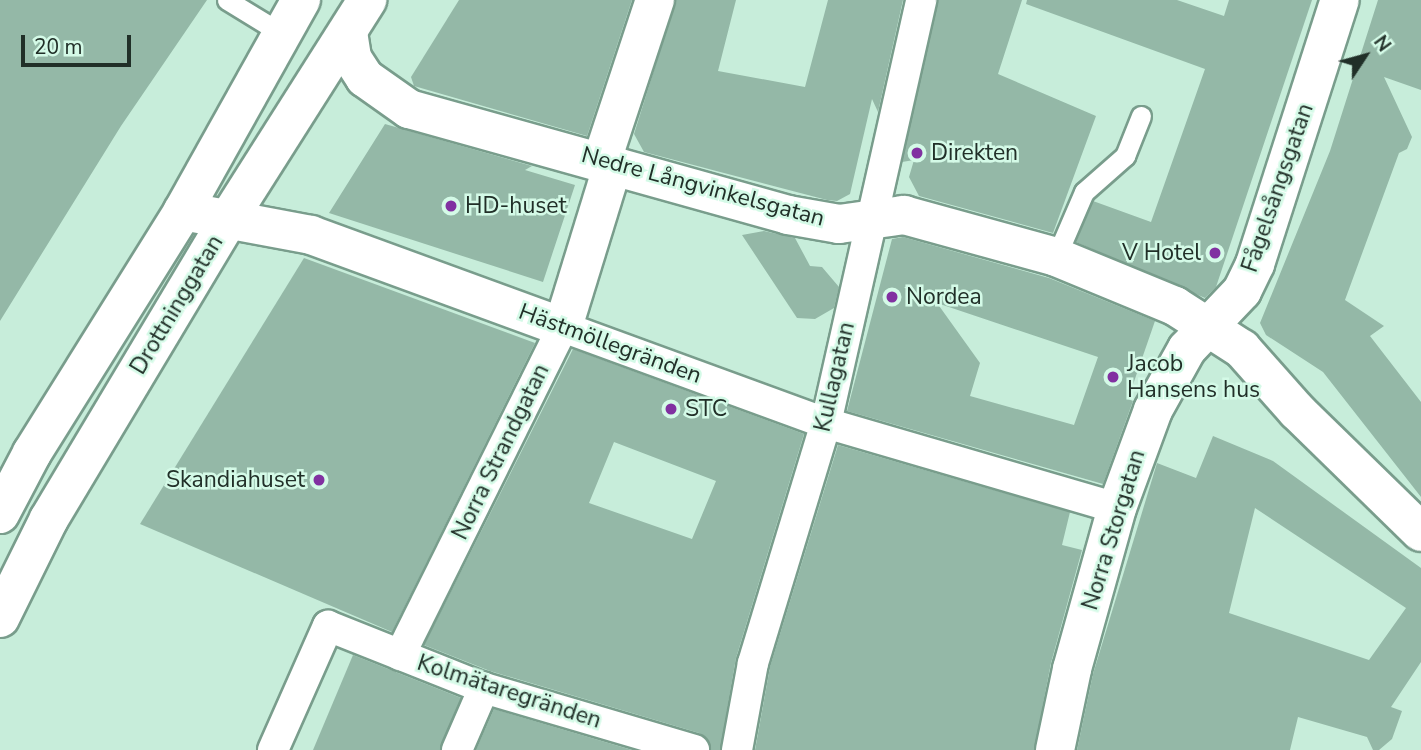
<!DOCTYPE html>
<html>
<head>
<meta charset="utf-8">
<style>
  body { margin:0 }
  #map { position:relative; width:1421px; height:750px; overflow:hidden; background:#c7edda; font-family:"Nunito Sans",sans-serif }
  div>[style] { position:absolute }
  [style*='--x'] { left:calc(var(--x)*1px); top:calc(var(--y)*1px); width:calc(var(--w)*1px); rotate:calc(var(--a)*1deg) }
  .building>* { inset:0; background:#94b8a7 }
  .roads { filter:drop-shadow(2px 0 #799d8c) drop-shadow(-2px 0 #799d8c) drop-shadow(0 2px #799d8c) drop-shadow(0 -2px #799d8c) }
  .service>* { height:19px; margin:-9.5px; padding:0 9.5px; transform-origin:9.5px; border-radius:9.5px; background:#fff }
  .pedestrian>* { height:30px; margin:-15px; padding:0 15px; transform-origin:15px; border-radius:15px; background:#fff }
  .minor>* { height:38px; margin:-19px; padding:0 19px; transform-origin:19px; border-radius:19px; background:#fff }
  .secondary>* { height:38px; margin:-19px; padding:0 19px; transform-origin:19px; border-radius:19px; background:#fff }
  .dots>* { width:19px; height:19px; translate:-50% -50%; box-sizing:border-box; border:4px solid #d4fae7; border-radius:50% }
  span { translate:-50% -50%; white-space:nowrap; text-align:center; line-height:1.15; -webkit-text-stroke:5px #d4fae7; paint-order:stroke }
  .poi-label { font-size:23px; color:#212f28 }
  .left { translate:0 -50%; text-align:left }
  .right { translate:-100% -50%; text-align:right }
  .street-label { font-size:23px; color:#212f28 }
  .north { position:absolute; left:1330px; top:21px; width:70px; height:70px; -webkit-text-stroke:5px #d4fae7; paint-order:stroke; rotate:54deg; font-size:19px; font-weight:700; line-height:28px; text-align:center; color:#212f28 }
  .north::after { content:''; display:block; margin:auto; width:24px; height:32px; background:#212f28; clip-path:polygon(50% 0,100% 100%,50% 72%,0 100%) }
  .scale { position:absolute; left:21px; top:35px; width:110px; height:32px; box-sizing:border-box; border:4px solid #212f28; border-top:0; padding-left:9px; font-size:21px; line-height:24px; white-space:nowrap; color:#212f28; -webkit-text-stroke:5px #d4fae7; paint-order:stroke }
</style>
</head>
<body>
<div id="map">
  <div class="building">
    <div style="clip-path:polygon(0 0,207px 0,121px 126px,0 321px)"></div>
    <div style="clip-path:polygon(459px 0,632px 0,587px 136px,414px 86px,411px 77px)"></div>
    <div style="clip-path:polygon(676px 0,736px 0,718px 71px,805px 87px,828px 0,903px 0,878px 112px,872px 99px,850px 194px,837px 201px,827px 200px,644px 152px,634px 134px)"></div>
    <div style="clip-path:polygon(938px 0,1022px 0,998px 74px,1096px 116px,1053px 233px,919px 196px,909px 177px,914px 160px,902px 162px)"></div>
    <div style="clip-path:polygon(1027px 0,1177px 0,1224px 16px,1229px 0,1312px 0,1216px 287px,1205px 298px,1076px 242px,1093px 201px,1151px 222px,1205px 69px,1026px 4px)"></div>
    <div style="clip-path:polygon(1378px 0,1421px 0,1421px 90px,1384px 77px,1412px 137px,1407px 149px,1399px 153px,1345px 300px,1384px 326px,1370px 336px,1421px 402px,1421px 497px,1323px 372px,1266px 335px,1260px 323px,1330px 151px)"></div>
    <div style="clip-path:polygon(385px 124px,532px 166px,525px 170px,575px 185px,543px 282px,329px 213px)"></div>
    <div style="clip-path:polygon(764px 231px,795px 238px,810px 266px,822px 267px,839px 287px,834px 308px,815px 319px,797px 318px,742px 235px)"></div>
    <div style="clip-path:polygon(evenodd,903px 237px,1049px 278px,1155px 321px,1128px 399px,1133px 401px,1103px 484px,847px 411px,892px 239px,903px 237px,937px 303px,1098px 357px,1074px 425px,970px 396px,980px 363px,937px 303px)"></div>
    <div style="clip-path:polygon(304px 258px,535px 343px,392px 632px,140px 524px)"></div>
    <div style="clip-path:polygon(evenodd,573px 349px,804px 434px,736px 658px,720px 750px,711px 750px,707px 738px,699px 733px,490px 671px,424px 645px,573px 349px,614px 442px,716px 481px,692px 539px,589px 503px,614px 442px)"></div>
    <div style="clip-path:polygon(evenodd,1213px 436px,1273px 461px,1421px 568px,1421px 662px,1391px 707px,1402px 711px,1392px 739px,1379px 750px,1373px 750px,1367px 737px,1298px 717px,1290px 750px,1077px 750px,1093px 674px,1157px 463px,1196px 478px,1213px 436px,1255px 508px,1406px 608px,1369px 660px,1229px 613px,1255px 508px)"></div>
    <div style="clip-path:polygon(838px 445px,1070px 512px,1062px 545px,1082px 550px,1051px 663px,1034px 750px,755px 750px,770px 667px)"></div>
    <div style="clip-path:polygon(353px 655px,461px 698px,440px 750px,313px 750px)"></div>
    <div style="clip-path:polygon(494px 709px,632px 750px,476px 750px)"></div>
  </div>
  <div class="roads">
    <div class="service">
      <div style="--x:227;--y:0;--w:63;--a:31.4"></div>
      <div style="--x:1056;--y:257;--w:71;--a:-66.7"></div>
      <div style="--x:1084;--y:192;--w:55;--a:-41.3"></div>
      <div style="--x:1125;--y:156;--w:43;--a:-68.2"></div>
    </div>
    <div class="pedestrian">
      <div style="--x:400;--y:655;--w:366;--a:-63.6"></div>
      <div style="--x:563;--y:327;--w:280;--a:20.1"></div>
      <div style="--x:826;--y:423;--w:303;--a:16.3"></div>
      <div style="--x:273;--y:750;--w:136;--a:-66.1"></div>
      <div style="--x:328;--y:626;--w:168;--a:21.7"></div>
      <div style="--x:484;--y:688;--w:219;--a:16.4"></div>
      <div style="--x:457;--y:750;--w:68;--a:-66.5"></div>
      <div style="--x:737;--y:750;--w:88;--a:-79.6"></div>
      <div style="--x:753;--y:663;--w:251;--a:-73.1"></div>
      <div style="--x:826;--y:423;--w:434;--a:-77.3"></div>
    </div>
    <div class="minor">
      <div style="--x:348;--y:32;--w:26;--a:81"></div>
      <div style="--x:352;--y:58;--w:24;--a:57"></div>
      <div style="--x:365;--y:78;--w:54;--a:35.2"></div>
      <div style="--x:409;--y:109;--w:394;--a:15.6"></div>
      <div style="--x:788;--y:215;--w:52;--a:10"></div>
      <div style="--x:839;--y:224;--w:66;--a:-7.9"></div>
      <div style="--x:904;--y:215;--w:158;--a:15.4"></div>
      <div style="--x:1056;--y:257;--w:129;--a:22.4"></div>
      <div style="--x:1175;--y:306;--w:80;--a:32.7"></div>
      <div style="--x:1242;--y:349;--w:83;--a:48.4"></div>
      <div style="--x:1297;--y:411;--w:173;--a:44.3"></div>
      <div style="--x:602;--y:160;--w:169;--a:-71.7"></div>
      <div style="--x:183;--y:211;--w:130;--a:10.6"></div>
      <div style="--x:311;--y:235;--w:268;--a:20.1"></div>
      <div style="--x:563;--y:327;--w:170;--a:-72.9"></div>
      <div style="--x:1055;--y:750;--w:83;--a:-78.1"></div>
      <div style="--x:1072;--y:669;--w:167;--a:-74.4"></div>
      <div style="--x:1117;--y:508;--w:104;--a:-69.8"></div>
      <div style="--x:1153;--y:410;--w:70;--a:-60.9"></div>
      <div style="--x:1187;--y:349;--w:80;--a:-46.5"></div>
      <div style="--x:1242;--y:291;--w:30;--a:-64"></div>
      <div style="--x:1255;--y:264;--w:277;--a:-72.2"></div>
    </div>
    <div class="secondary">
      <div style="--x:0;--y:514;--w:69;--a:-62.3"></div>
      <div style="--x:32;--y:453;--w:285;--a:-58"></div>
      <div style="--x:183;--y:211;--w:242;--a:-60.8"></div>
      <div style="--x:0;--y:618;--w:110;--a:-63.7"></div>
      <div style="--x:49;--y:519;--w:347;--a:-59.1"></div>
      <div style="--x:227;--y:221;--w:262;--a:-57.6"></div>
    </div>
  </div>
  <div class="dots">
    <div style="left:917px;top:153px;background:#8131a1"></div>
    <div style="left:451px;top:206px;background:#8131a1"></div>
    <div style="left:1215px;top:253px;background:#8131a1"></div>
    <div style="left:892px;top:297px;background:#8131a1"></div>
    <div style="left:1113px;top:377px;background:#8131a1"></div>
    <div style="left:671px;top:409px;background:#8131a1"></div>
    <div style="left:319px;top:480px;background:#8131a1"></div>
  </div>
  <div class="poi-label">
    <span class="left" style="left:931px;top:153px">Direkten</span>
    <span class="left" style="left:465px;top:206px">HD-huset</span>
    <span class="right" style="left:1201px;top:253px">V Hotel</span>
    <span class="left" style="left:906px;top:297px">Nordea</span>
    <span class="left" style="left:1127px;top:377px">Jacob<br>Hansens hus</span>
    <span class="left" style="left:685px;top:409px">STC</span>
    <span class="right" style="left:305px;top:480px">Skandiahuset</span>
  </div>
  <div class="street-label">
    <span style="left:703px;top:187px;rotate:15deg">Nedre Långvinkelsgatan</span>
    <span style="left:1278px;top:188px;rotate:-71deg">Fågelsångsgatan</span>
    <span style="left:177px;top:305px;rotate:-59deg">Drottninggatan</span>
    <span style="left:610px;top:344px;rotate:20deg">Hästmöllegränden</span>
    <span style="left:835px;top:377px;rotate:-77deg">Kullagatan</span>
    <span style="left:501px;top:452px;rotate:-64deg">Norra Strandgatan</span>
    <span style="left:1114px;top:530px;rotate:-73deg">Norra Storgatan</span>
    <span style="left:509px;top:692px;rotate:18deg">Kolmätaregränden</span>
  </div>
  <div class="north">N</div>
  <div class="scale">20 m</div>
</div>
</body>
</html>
